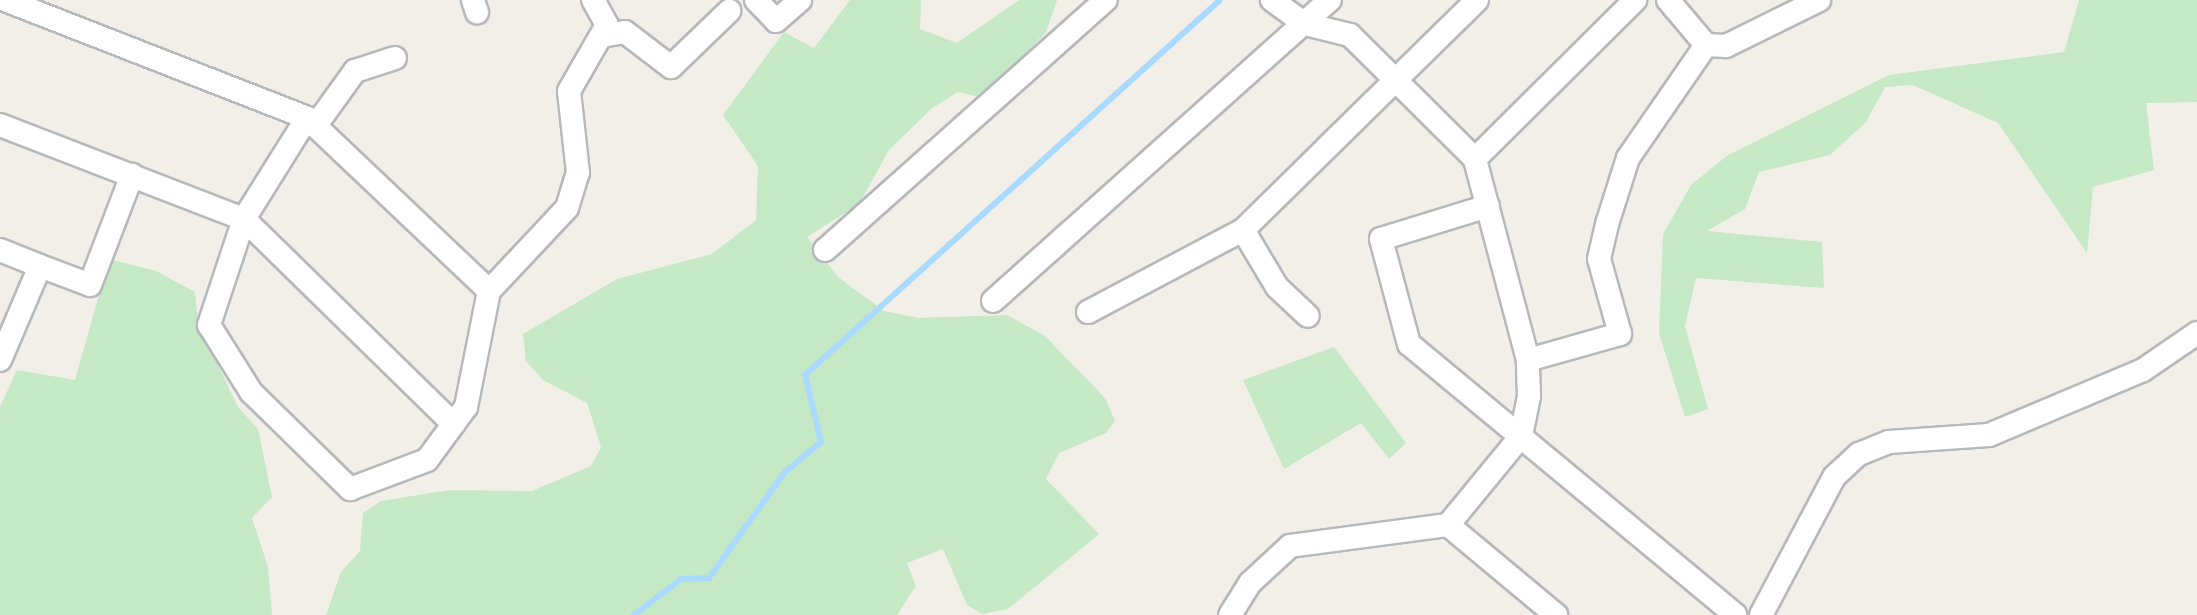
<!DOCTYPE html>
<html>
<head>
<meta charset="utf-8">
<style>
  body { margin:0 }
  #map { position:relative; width:2197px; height:615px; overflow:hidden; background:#f1efe8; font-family:"Source Sans 3",sans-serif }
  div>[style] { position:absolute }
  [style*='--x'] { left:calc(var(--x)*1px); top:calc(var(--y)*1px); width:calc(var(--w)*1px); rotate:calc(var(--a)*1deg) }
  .green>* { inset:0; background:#c5e8c5 }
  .stream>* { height:6px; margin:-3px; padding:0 3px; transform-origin:3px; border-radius:3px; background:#aadaff }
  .roads { filter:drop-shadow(2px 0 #b5b8bc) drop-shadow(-2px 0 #b5b8bc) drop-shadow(0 2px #b5b8bc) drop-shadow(0 -2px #b5b8bc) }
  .minor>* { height:22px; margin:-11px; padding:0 11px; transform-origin:11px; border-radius:11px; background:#fff }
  span { translate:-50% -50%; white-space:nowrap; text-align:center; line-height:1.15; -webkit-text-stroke:7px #fff; paint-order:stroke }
</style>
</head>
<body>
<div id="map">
  <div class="green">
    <div style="clip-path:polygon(850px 0,921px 0,920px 29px,957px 43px,1019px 0,1057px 0,1046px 32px,983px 98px,958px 92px,932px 108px,889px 150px,859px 204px,807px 237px,838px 277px,884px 311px,919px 318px,1007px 315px,1045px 336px,1105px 398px,1115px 421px,1106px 433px,1059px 453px,1046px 479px,1099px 534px,1008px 609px,982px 614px,967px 605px,943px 549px,907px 563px,916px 586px,897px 615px,326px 615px,341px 572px,360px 551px,363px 513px,381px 501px,450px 490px,532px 491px,591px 466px,601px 447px,587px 403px,543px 380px,526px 361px,523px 334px,617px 279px,712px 254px,756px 220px,758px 166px,723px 115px,784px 32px,814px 48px)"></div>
    <div style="clip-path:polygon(2079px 0,2197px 0,2197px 102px,2146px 103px,2154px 170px,2093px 187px,2087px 253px,1998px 123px,1913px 85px,1885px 87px,1866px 122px,1830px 155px,1759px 172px,1745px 209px,1707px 231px,1822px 242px,1824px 288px,1696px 278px,1685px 326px,1708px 409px,1685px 417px,1659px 333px,1663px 234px,1691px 185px,1728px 155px,1889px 75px,2064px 52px)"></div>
    <div style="clip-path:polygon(109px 259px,156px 271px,195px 292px,198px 324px,238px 407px,258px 429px,272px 497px,252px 518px,268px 567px,272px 615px,0 615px,0 407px,17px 370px,75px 380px)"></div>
    <div style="clip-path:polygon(1334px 347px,1406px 443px,1389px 459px,1361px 423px,1284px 469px,1243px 380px)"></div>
  </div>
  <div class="stream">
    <div style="--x:634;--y:615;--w:59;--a:-37.5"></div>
    <div style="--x:681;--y:579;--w:28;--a:-2"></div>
    <div style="--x:709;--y:578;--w:130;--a:-54.4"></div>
    <div style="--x:785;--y:472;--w:47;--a:-39.8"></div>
    <div style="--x:821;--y:442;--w:69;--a:-103.4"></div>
    <div style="--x:805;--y:375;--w:559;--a:-42.1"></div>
  </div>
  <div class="roads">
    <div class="minor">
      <div style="--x:5;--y:0;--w:324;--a:21.3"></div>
      <div style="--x:307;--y:118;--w:251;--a:43.5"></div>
      <div style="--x:473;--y:0;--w:13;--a:72"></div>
      <div style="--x:756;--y:0;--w:29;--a:46"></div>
      <div style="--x:776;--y:21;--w:32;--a:-41"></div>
      <div style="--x:1668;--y:0;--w:59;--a:49.8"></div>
      <div style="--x:602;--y:36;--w:23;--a:-10"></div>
      <div style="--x:625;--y:32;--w:58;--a:37.3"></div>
      <div style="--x:671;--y:67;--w:81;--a:-44"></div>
      <div style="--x:307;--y:118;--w:119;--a:122"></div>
      <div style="--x:244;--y:219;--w:112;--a:108.3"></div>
      <div style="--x:209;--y:325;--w:79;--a:57.9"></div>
      <div style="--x:251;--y:392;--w:139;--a:44.4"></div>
      <div style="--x:350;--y:489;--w:82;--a:-20.6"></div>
      <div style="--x:427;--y:460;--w:66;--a:-53.7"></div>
      <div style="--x:466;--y:407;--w:118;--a:-78.8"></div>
      <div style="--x:489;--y:291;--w:114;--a:-46.8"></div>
      <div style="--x:567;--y:208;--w:37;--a:-73"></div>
      <div style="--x:578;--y:173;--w:82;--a:-96.3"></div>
      <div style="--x:569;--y:91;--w:76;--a:-60.1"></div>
      <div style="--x:607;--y:25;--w:29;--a:-119"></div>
      <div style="--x:0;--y:125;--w:261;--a:21.1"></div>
      <div style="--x:244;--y:219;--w:293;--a:44.4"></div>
      <div style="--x:316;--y:125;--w:67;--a:-54.2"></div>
      <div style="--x:355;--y:71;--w:42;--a:-18"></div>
      <div style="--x:1475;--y:159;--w:226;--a:-44.8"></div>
      <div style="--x:1488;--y:206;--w:112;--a:162.9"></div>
      <div style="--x:1381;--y:239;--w:109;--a:75.1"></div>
      <div style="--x:1409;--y:344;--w:424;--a:39.7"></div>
      <div style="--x:1243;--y:230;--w:66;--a:59.2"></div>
      <div style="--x:1277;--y:287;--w:42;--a:43.1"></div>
      <div style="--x:0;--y:250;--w:43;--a:21.8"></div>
      <div style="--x:825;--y:250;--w:376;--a:-41.7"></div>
      <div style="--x:993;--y:301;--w:452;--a:-41.8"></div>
      <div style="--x:1088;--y:312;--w:175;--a:-27.9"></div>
      <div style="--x:1243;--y:230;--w:328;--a:-44.5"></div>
      <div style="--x:0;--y:360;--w:102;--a:-66.9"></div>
      <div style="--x:40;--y:266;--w:53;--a:20.8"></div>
      <div style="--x:90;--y:285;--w:118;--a:-69.1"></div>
      <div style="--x:1528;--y:360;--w:96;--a:-15.8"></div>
      <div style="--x:1620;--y:334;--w:78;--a:-105.6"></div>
      <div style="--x:1599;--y:259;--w:39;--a:-77"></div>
      <div style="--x:1608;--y:221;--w:66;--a:-72.4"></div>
      <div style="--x:1628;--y:158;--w:137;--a:-55.4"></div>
      <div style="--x:1706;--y:45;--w:20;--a:3"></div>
      <div style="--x:1726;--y:46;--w:104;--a:-26.3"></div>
      <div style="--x:1448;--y:525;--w:141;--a:39.8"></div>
      <div style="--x:1230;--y:615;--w:38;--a:-58"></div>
      <div style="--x:1250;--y:583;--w:54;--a:-42.8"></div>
      <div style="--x:1290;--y:546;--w:159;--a:-7.6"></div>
      <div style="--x:1448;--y:525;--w:115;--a:-50.6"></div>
      <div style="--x:1521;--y:436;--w:41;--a:-78.7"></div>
      <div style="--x:1529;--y:396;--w:36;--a:-92"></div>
      <div style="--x:1528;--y:360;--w:208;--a:-104.8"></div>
      <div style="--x:1475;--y:159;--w:176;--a:-135.2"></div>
      <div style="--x:1350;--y:35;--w:46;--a:-166.3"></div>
      <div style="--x:1305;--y:24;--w:41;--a:-144"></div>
      <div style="--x:1761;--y:615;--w:156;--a:-62.1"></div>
      <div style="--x:1834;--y:477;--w:34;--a:-43"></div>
      <div style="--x:1859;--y:454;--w:32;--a:-22"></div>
      <div style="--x:1889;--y:442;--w:100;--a:-4"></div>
      <div style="--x:1989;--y:435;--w:167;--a:-22.9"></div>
      <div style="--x:2143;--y:370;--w:65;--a:-34.4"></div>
    </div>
  </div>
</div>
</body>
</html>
